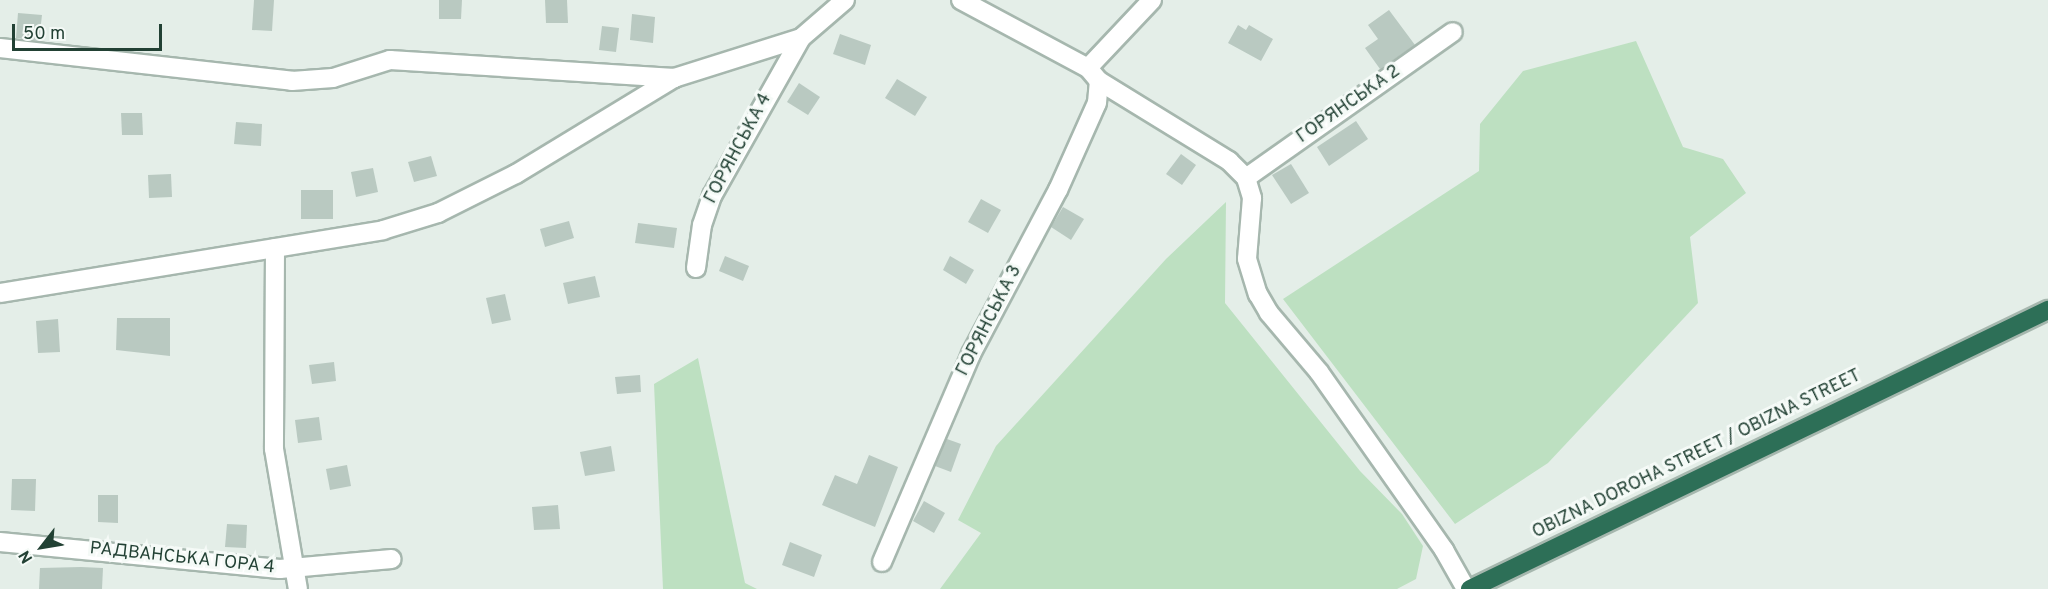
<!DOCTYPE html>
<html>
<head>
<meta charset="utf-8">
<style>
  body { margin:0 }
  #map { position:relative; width:2048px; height:589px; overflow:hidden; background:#e4eee8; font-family:Overpass,sans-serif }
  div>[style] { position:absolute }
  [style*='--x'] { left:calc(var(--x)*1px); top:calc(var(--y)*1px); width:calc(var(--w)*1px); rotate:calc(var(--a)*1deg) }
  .green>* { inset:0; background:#bde0c1 }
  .building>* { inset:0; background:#b9c9c1 }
  .roads { filter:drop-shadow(2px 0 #a6b7ae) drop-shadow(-2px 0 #a6b7ae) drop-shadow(0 2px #a6b7ae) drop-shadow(0 -2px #a6b7ae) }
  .street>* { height:18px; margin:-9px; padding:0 9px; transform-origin:9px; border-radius:9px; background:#fff }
  .highway>* { height:18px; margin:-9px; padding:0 9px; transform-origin:9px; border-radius:9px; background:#2d6f57 }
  span { translate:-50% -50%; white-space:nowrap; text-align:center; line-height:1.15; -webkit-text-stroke:6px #f5faf7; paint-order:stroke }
  .street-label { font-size:18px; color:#224134 }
  .north { position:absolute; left:12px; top:517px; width:60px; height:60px; -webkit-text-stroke:4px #f5faf7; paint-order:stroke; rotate:239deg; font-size:16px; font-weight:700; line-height:24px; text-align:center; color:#224134 }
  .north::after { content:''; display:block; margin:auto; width:21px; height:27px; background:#224134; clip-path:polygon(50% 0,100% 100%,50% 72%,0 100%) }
  .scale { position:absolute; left:12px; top:24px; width:150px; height:27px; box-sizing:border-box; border:3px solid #224134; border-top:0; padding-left:8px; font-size:18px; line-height:21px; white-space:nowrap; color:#224134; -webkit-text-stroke:4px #f5faf7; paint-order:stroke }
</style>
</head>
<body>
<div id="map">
  <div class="green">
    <div style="clip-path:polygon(1636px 41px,1683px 147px,1723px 159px,1746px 193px,1690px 237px,1698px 303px,1548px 463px,1455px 524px,1283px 299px,1479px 171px,1480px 124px,1523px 71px)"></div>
    <div style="clip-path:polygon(1226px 202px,1225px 303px,1360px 471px,1402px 514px,1423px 546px,1416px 579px,1397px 589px,940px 589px,981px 533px,958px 520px,996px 446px,1166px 259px)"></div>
    <div style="clip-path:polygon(698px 358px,745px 583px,757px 589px,663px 589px,654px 384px)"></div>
  </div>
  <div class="building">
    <div style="clip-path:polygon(254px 0,274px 0,272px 31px,252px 30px)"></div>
    <div style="clip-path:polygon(439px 0,462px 0,461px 19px,439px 19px)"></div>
    <div style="clip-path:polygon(545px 0,567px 0,568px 23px,546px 23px)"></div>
    <div style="clip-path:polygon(1389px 10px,1415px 45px,1380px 69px,1365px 48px,1378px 39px,1368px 25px)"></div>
    <div style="clip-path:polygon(18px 13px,42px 15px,39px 41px,16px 38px)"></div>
    <div style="clip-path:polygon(632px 14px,655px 17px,653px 43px,630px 40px)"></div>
    <div style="clip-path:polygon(1238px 25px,1246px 30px,1249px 25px,1273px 39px,1261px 61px,1228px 43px)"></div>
    <div style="clip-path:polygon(602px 26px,619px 28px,616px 52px,599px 50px)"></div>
    <div style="clip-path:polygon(840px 34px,871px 45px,865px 65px,833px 54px)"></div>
    <div style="clip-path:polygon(897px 79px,927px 97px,915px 116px,885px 98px)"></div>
    <div style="clip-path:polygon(799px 83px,820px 97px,808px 115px,787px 102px)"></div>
    <div style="clip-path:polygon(121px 113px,142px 113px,143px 135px,122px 135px)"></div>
    <div style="clip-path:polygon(1356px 121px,1368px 139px,1329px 166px,1317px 147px)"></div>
    <div style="clip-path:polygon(236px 122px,262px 124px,261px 146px,234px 144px)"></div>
    <div style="clip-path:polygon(1181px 154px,1196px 165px,1182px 185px,1166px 174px)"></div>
    <div style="clip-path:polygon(431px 156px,437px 176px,414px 182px,408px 162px)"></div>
    <div style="clip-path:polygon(1291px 164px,1309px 193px,1291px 204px,1272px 175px)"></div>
    <div style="clip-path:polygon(373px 168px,378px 192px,356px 197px,351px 172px)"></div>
    <div style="clip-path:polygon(171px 174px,172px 197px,149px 198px,148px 175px)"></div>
    <div style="clip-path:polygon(301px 190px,333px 190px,333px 219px,301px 219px)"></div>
    <div style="clip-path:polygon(981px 199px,1001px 210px,988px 233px,968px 222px)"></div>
    <div style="clip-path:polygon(1063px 207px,1084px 219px,1071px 240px,1051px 227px)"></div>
    <div style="clip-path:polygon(569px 221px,574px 238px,545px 247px,540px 229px)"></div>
    <div style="clip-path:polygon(638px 223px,677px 228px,674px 248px,635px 243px)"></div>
    <div style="clip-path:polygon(725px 256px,749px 266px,743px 281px,719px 271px)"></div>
    <div style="clip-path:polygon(950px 256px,974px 270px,966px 284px,943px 270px)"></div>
    <div style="clip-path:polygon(595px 276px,600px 297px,568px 304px,563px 283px)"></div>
    <div style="clip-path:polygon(505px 294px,511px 320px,492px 324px,486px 298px)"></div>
    <div style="clip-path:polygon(117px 318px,170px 318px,170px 356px,116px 350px)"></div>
    <div style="clip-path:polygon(58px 319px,60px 352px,38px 353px,36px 321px)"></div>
    <div style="clip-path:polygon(334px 362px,336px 381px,312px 384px,309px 365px)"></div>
    <div style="clip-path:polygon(640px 375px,641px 392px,617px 394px,615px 377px)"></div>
    <div style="clip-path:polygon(319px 417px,322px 440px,298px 443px,295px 420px)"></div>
    <div style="clip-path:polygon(947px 439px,961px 444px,951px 472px,935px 466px)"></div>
    <div style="clip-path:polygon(611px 446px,615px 471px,585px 476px,580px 452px)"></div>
    <div style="clip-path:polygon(869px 455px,898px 467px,875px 527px,822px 505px,835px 475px,857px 484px)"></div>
    <div style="clip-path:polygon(347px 465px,351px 486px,330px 490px,326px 469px)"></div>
    <div style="clip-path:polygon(12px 479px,36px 479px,35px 511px,11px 510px)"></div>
    <div style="clip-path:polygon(98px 495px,118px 495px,118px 523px,98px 522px)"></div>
    <div style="clip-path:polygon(924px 501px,945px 513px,934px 533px,913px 521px)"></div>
    <div style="clip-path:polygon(558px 505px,560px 529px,534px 530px,532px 507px)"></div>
    <div style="clip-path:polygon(227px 524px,247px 525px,246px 548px,225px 547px)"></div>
    <div style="clip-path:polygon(790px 542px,822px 555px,814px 577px,782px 565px)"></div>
    <div style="clip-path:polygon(81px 567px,103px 568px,102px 589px,39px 589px,40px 568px)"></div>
  </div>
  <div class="roads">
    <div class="street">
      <div style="--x:961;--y:0;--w:144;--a:28.2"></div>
      <div style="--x:1152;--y:0;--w:93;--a:133.3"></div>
      <div style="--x:1088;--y:68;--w:17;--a:50"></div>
      <div style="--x:1099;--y:81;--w:153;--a:31.6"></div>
      <div style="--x:1229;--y:161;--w:24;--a:45"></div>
      <div style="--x:1246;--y:178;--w:21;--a:73"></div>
      <div style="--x:1252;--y:198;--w:61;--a:94.7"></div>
      <div style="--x:1247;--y:259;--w:37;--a:73"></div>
      <div style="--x:1258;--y:294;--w:22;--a:60"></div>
      <div style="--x:1269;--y:313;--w:77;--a:49.7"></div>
      <div style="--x:1319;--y:372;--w:218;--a:54.9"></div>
      <div style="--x:1444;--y:550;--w:45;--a:60.6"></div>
      <div style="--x:0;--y:48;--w:294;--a:6.4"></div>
      <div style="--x:292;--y:81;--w:41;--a:-4.2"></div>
      <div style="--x:333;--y:78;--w:60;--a:-17.5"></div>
      <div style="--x:390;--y:60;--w:285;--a:3.6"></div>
      <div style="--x:1246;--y:178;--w:253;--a:-35.2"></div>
      <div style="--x:275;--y:248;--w:201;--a:90.3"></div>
      <div style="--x:274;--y:449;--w:142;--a:80.3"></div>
      <div style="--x:696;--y:268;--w:43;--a:-82.1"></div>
      <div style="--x:702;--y:225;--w:31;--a:-71"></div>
      <div style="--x:712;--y:196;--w:181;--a:-60.6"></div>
      <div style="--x:0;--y:293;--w:388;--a:-9.3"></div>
      <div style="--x:383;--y:230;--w:58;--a:-17.2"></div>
      <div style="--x:438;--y:213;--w:87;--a:-26.6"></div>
      <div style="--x:516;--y:174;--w:185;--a:-31.3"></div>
      <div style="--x:674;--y:78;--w:133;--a:-17.5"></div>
      <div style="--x:801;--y:38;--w:58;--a:-40.8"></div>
      <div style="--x:0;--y:542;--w:281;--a:5.5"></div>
      <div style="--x:280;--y:569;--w:112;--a:-5.1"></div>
      <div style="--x:882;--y:562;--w:226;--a:-66.8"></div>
      <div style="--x:971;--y:354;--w:186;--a:-62.1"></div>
      <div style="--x:1058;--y:190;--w:95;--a:-65.9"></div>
      <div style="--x:1097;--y:103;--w:22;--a:-85"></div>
    </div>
    <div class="highway">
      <div style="--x:1470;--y:589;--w:642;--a:-25.77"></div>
    </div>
  </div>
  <div class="street-label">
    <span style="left:1349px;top:105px;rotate:-35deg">ГОРЯНСЬКА 2</span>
    <span style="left:739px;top:149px;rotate:-62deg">ГОРЯНСЬКА 4</span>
    <span style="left:990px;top:321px;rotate:-63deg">ГОРЯНСЬКА 3</span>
    <span style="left:1697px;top:455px;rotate:-26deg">OBIZNA DOROHA STREET / OBIZNA STREET</span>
    <span style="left:182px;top:559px;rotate:6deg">РАДВАНСЬКА ГОРА 4</span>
  </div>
  <div class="north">N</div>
  <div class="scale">50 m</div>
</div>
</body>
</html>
